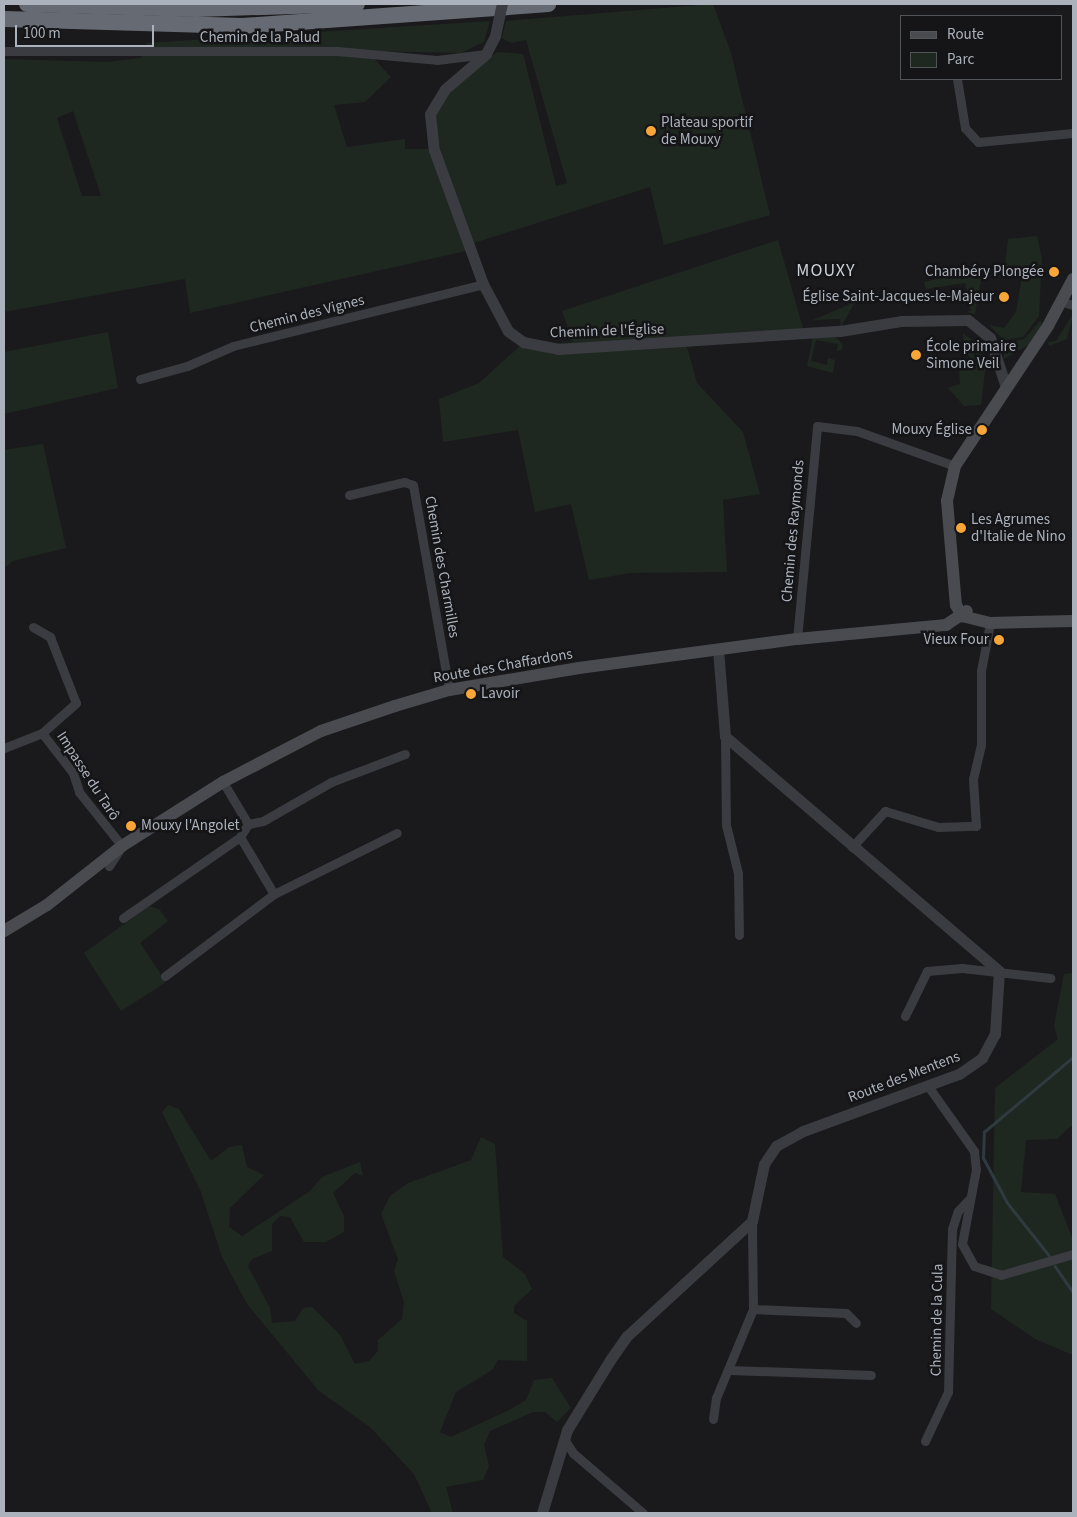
<!DOCTYPE html>
<html>
<head>
<meta charset="utf-8">
<style>
  body { margin:0 }
  #map { position:relative; width:1077px; height:1517px; overflow:hidden; background:#1a1a1c; font-family:"Source Sans 3",sans-serif }
  div>[style] { position:absolute }
  [style*='--x'] { left:calc(var(--x)*1px); top:calc(var(--y)*1px); width:calc(var(--w)*1px); rotate:calc(var(--a)*1deg) }
  .green>* { inset:0; background:#1f2820 }
  .stream>* { height:2.5px; margin:-1.25px; padding:0 1.25px; transform-origin:1.25px; border-radius:1.25px; background:#2f3b41 }
  .minor>* { height:9px; margin:-4.5px; padding:0 4.5px; transform-origin:4.5px; border-radius:4.5px; background:#3b3c41 }
  .tertiary>* { height:11px; margin:-5.5px; padding:0 5.5px; transform-origin:5.5px; border-radius:5.5px; background:#3b3c41 }
  .secondary>* { height:12px; margin:-6px; padding:0 6px; transform-origin:6px; border-radius:6px; background:#494b51 }
  .motorway>* { height:16px; margin:-8px; padding:0 8px; transform-origin:8px; border-radius:8px; background:#666b73 }
  .tertiary-bridge>* { height:11px; margin:-5.5px; padding:0 5.5px; transform-origin:5.5px; border-radius:5.5px; background:#3b3c41 }
  .dots>* { width:14px; height:14px; translate:-50% -50%; box-sizing:border-box; border:2px solid #151517; border-radius:50% }
  span { translate:-50% -50%; white-space:nowrap; text-align:center; line-height:1.15; -webkit-text-stroke:5px #151517; paint-order:stroke }
  .street-label { font-size:15px; color:#acb2bc }
  .poi-label { font-size:15px; color:#acb2bc }
  .left { translate:0 -50%; text-align:left }
  .right { translate:-100% -50%; text-align:right }
  .quarter-label { font-size:18px; color:#cdd1d8; letter-spacing:1px }
  .frame { position:absolute; inset:0; border:5px solid #acb2bc; pointer-events:none }
  .legend { position:absolute; left:900px; top:15px; width:162px; height:65px; box-sizing:border-box; background:#151517; border:1px solid #515459; margin:0; padding:6px 9px; list-style:none; font-size:15px; color:#acb2bc }
  .legend li { display:flex; align-items:center; gap:10px; height:25px }
  .legend b { width:25px; border:1px solid #515459 }
  .scale { position:absolute; left:15px; top:25px; width:139px; height:22px; box-sizing:border-box; border:2px solid #acb2bc; border-top:0; padding-left:6px; font-size:15px; line-height:18px; white-space:nowrap; color:#acb2bc; -webkit-text-stroke:4px #151517; paint-order:stroke }
</style>
</head>
<body>
<div id="map">
  <div class="green">
    <div style="clip-path:polygon(713px 4px,731px 53px,770px 215px,664px 245px,650px 187px,471px 244px,437px 144px,436px 112px,445px 93px,497px 52px,523px 54px,556px 186px,567px 183px,526px 40px,511px 43px,502px 38px,506px 21px)"></div>
    <div style="clip-path:polygon(evenodd,490px 21px,484px 42px,461px 53px,367px 51px,391px 77px,365px 102px,334px 105px,347px 147px,405px 139px,405px 149px,429px 149px,466px 251px,190px 313px,185px 279px,4px 312px,4px 59px,108px 62px,141px 58px,146px 43px,490px 21px,73px 111px,101px 196px,82px 196px,57px 118px,73px 111px)"></div>
    <div style="clip-path:polygon(1037px 236px,1042px 258px,1039px 316px,1023px 337px,1004px 340px,989px 325px,1004px 328px,1016px 312px,1022px 276px,1004px 274px,1008px 239px)"></div>
    <div style="clip-path:polygon(778px 240px,803px 328px,687px 347px,697px 383px,743px 432px,760px 494px,723px 500px,727px 572px,630px 573px,589px 580px,571px 504px,535px 512px,518px 430px,443px 442px,439px 399px,479px 383px,520px 346px,573px 342px,562px 311px)"></div>
    <div style="clip-path:polygon(983px 268px,975px 314px,966px 312px,971px 311px,965px 283px,926px 289px,924px 282px)"></div>
    <div style="clip-path:polygon(855px 302px,841px 327px,840px 319px,813px 320px)"></div>
    <div style="clip-path:polygon(1073px 314px,1067px 339px,1049px 346px,1048px 342px,1056px 341px)"></div>
    <div style="clip-path:polygon(1041px 320px,1041px 329px,1030px 344px,1004px 359px,1003px 345px,1024px 339px)"></div>
    <div style="clip-path:polygon(108px 332px,118px 388px,4px 414px,4px 352px)"></div>
    <div style="clip-path:polygon(963px 333px,976px 343px,986px 363px,981px 405px,964px 406px,948px 388px,960px 384px,959px 370px,966px 370px,965px 359px,971px 358px,964px 350px)"></div>
    <div style="clip-path:polygon(834px 335px,843px 345px,842px 350px,837px 351px,838px 344px,816px 340px,811px 361px,827px 365px,828px 358px,835px 360px,833px 373px,807px 366px,813px 336px)"></div>
    <div style="clip-path:polygon(43px 444px,66px 548px,13px 561px,4px 568px,4px 450px)"></div>
    <div style="clip-path:polygon(149px 906px,159px 909px,168px 921px,140px 943px,166px 982px,121px 1011px,84px 953px)"></div>
    <div style="clip-path:polygon(1073px 973px,1073px 1124px,1057px 1139px,1026px 1140px,1021px 1192px,1055px 1194px,1073px 1240px,1073px 1355px,1035px 1339px,991px 1309px,995px 1088px,1058px 1039px,1054px 1026px,1064px 974px)"></div>
    <div style="clip-path:polygon(168px 1105px,179px 1109px,211px 1161px,229px 1147px,242px 1145px,247px 1167px,264px 1175px,230px 1208px,229px 1227px,242px 1236px,310px 1191px,322px 1177px,360px 1162px,363px 1176px,355px 1173px,333px 1193px,344px 1216px,344px 1232px,326px 1242px,304px 1242px,290px 1217px,280px 1216px,272px 1224px,272px 1251px,252px 1259px,248px 1266px,270px 1308px,272px 1323px,295px 1321px,303px 1308px,312px 1307px,340px 1335px,355px 1364px,369px 1361px,378px 1351px,378px 1340px,402px 1319px,404px 1302px,394px 1271px,398px 1259px,381px 1214px,390px 1196px,408px 1183px,471px 1160px,481px 1137px,495px 1144px,503px 1257px,525px 1274px,532px 1289px,514px 1306px,514px 1313px,527px 1321px,527px 1361px,498px 1360px,492px 1370px,456px 1392px,440px 1432px,451px 1437px,509px 1410px,526px 1400px,534px 1380px,552px 1378px,571px 1408px,557px 1422px,545px 1412px,533px 1412px,490px 1431px,484px 1445px,489px 1466px,483px 1480px,446px 1487px,453px 1513px,432px 1513px,414px 1474px,370px 1427px,319px 1391px,247px 1304px,222px 1257px,201px 1192px,162px 1112px)"></div>
  </div>
  <div class="stream">
    <div style="--x:1049;--y:1256;--w:68;--a:-128.4"></div>
    <div style="--x:1007;--y:1203;--w:51;--a:-118.1"></div>
    <div style="--x:983;--y:1158;--w:26;--a:-88"></div>
    <div style="--x:984;--y:1132;--w:116;--a:-40.1"></div>
    <div style="--x:1055;--y:1266;--w:32;--a:55"></div>
  </div>
  <div class="minor">
    <div style="--x:4;--y:51;--w:333;--a:0"></div>
    <div style="--x:337;--y:51;--w:100;--a:5.1"></div>
    <div style="--x:437;--y:60;--w:49;--a:-7"></div>
    <div style="--x:957;--y:79;--w:50;--a:80.7"></div>
    <div style="--x:965;--y:128;--w:19;--a:47"></div>
    <div style="--x:978;--y:142;--w:95;--a:-5.4"></div>
    <div style="--x:1063;--y:302;--w:10;--a:17"></div>
    <div style="--x:140;--y:379;--w:49;--a:-15.5"></div>
    <div style="--x:187;--y:366;--w:50;--a:-23.5"></div>
    <div style="--x:233;--y:346;--w:258;--a:-13.9"></div>
    <div style="--x:349;--y:495;--w:57;--a:-13.3"></div>
    <div style="--x:404;--y:482;--w:9;--a:18"></div>
    <div style="--x:413;--y:485;--w:208;--a:80"></div>
    <div style="--x:33;--y:627;--w:20;--a:30"></div>
    <div style="--x:50;--y:637;--w:71;--a:68.5"></div>
    <div style="--x:76;--y:703;--w:45;--a:138.6"></div>
    <div style="--x:42;--y:733;--w:51;--a:52.2"></div>
    <div style="--x:73;--y:773;--w:20;--a:72"></div>
    <div style="--x:79;--y:792;--w:69;--a:51.5"></div>
    <div style="--x:122;--y:846;--w:24;--a:123"></div>
    <div style="--x:797;--y:639;--w:214;--a:-84.6"></div>
    <div style="--x:817;--y:426;--w:40;--a:7.1"></div>
    <div style="--x:857;--y:431;--w:104;--a:19.7"></div>
    <div style="--x:725;--y:736;--w:89;--a:89.4"></div>
    <div style="--x:726;--y:825;--w:49;--a:76"></div>
    <div style="--x:738;--y:873;--w:62;--a:89.1"></div>
    <div style="--x:4;--y:748;--w:41;--a:-21.5"></div>
    <div style="--x:223;--y:782;--w:49;--a:59.2"></div>
    <div style="--x:248;--y:824;--w:15;--a:122"></div>
    <div style="--x:240;--y:837;--w:66;--a:59.2"></div>
    <div style="--x:274;--y:894;--w:137;--a:-26.4"></div>
    <div style="--x:248;--y:824;--w:15;--a:-11"></div>
    <div style="--x:263;--y:821;--w:78;--a:-29.8"></div>
    <div style="--x:331;--y:782;--w:79;--a:-20.7"></div>
    <div style="--x:852;--y:847;--w:49;--a:-47.5"></div>
    <div style="--x:885;--y:811;--w:55;--a:16.8"></div>
    <div style="--x:938;--y:827;--w:38;--a:-2"></div>
    <div style="--x:976;--y:826;--w:47;--a:-93.7"></div>
    <div style="--x:973;--y:779;--w:35;--a:-77"></div>
    <div style="--x:981;--y:745;--w:74;--a:-90"></div>
    <div style="--x:981;--y:671;--w:49;--a:-79.4"></div>
    <div style="--x:123;--y:918;--w:142;--a:-34.7"></div>
    <div style="--x:165;--y:976;--w:136;--a:-37"></div>
    <div style="--x:905;--y:1016;--w:50;--a:-63.9"></div>
    <div style="--x:927;--y:971;--w:35;--a:-5"></div>
    <div style="--x:962;--y:968;--w:89;--a:6.5"></div>
    <div style="--x:928;--y:1086;--w:80;--a:54.7"></div>
    <div style="--x:974;--y:1151;--w:18;--a:84"></div>
    <div style="--x:976;--y:1169;--w:76;--a:100.6"></div>
    <div style="--x:962;--y:1244;--w:25;--a:61"></div>
    <div style="--x:974;--y:1266;--w:28;--a:18"></div>
    <div style="--x:1001;--y:1275;--w:75;--a:-16.3"></div>
    <div style="--x:753;--y:1309;--w:93;--a:2.5"></div>
    <div style="--x:846;--y:1313;--w:14;--a:45"></div>
    <div style="--x:730;--y:1370;--w:141;--a:2"></div>
    <div style="--x:713;--y:1419;--w:21;--a:-82"></div>
    <div style="--x:716;--y:1398;--w:96;--a:-67.4"></div>
    <div style="--x:753;--y:1309;--w:88;--a:-90.7"></div>
    <div style="--x:564;--y:1439;--w:17;--a:57"></div>
    <div style="--x:573;--y:1453;--w:92;--a:40.6"></div>
    <div style="--x:925;--y:1441;--w:54;--a:-64.9"></div>
    <div style="--x:948;--y:1392;--w:163;--a:-88.6"></div>
    <div style="--x:952;--y:1229;--w:19;--a:-72"></div>
    <div style="--x:958;--y:1211;--w:16;--a:-47"></div>
  </div>
  <div class="tertiary">
    <div style="--x:495;--y:36;--w:20;--a:117"></div>
    <div style="--x:486;--y:54;--w:54;--a:139.5"></div>
    <div style="--x:445;--y:89;--w:29;--a:121"></div>
    <div style="--x:430;--y:114;--w:36;--a:84"></div>
    <div style="--x:434;--y:150;--w:143;--a:69.9"></div>
    <div style="--x:483;--y:284;--w:53;--a:62"></div>
    <div style="--x:508;--y:331;--w:19;--a:36"></div>
    <div style="--x:523;--y:342;--w:36;--a:11"></div>
    <div style="--x:558;--y:349;--w:283;--a:-3.7"></div>
    <div style="--x:840;--y:331;--w:63;--a:-9.2"></div>
    <div style="--x:902;--y:321;--w:66;--a:-0.9"></div>
    <div style="--x:968;--y:320;--w:28;--a:39"></div>
    <div style="--x:990;--y:338;--w:52;--a:71.9"></div>
    <div style="--x:542;--y:1513;--w:87;--a:-73.2"></div>
    <div style="--x:567;--y:1430;--w:82;--a:-58.4"></div>
    <div style="--x:610;--y:1360;--w:29;--a:-55"></div>
    <div style="--x:627;--y:1336;--w:170;--a:-42.6"></div>
    <div style="--x:752;--y:1221;--w:58;--a:-78.1"></div>
    <div style="--x:764;--y:1164;--w:22;--a:-56"></div>
    <div style="--x:776;--y:1146;--w:31;--a:-29"></div>
    <div style="--x:803;--y:1131;--w:166;--a:-20.1"></div>
    <div style="--x:959;--y:1074;--w:28;--a:-35"></div>
    <div style="--x:982;--y:1058;--w:27;--a:-62"></div>
    <div style="--x:995;--y:1034;--w:63;--a:-86.4"></div>
    <div style="--x:999;--y:971;--w:361;--a:-139.4"></div>
    <div style="--x:725;--y:736;--w:87;--a:-94.6"></div>
  </div>
  <div class="secondary">
    <div style="--x:1073;--y:279;--w:53;--a:118"></div>
    <div style="--x:1048;--y:326;--w:168;--a:123.6"></div>
    <div style="--x:955;--y:466;--w:36;--a:103"></div>
    <div style="--x:947;--y:501;--w:104;--a:85.1"></div>
    <div style="--x:956;--y:605;--w:13;--a:61"></div>
    <div style="--x:962;--y:616;--w:29;--a:14"></div>
    <div style="--x:990;--y:623;--w:83;--a:-1.4"></div>
    <div style="--x:4;--y:931;--w:50;--a:-31.2"></div>
    <div style="--x:47;--y:905;--w:95;--a:-38.2"></div>
    <div style="--x:122;--y:846;--w:120;--a:-32.4"></div>
    <div style="--x:223;--y:782;--w:110;--a:-27.5"></div>
    <div style="--x:321;--y:731;--w:78;--a:-18.7"></div>
    <div style="--x:395;--y:706;--w:56;--a:-16.5"></div>
    <div style="--x:449;--y:690;--w:132;--a:-9.6"></div>
    <div style="--x:579;--y:668;--w:220;--a:-7.6"></div>
    <div style="--x:797;--y:639;--w:150;--a:-5.4"></div>
    <div style="--x:946;--y:625;--w:25;--a:-34"></div>
  </div>
  <div class="motorway">
    <div style="--x:27;--y:4;--w:169;--a:1.7"></div>
    <div style="--x:196;--y:9;--w:161;--a:-1.8"></div>
    <div style="--x:4;--y:19;--w:239;--a:1.7"></div>
    <div style="--x:243;--y:26;--w:306;--a:-4.1"></div>
  </div>
  <div class="tertiary-bridge">
    <div style="--x:495;--y:36;--w:33;--a:-78"></div>
  </div>
  <div class="dots">
    <div style="left:651px;top:131px;background:#f7a637"></div>
    <div style="left:1054px;top:272px;background:#f7a637"></div>
    <div style="left:1004px;top:297px;background:#f7a637"></div>
    <div style="left:916px;top:355px;background:#f7a637"></div>
    <div style="left:982px;top:430px;background:#f7a637"></div>
    <div style="left:961px;top:528px;background:#f7a637"></div>
    <div style="left:999px;top:640px;background:#f7a637"></div>
    <div style="left:471px;top:694px;background:#f7a637"></div>
    <div style="left:131px;top:826px;background:#f7a637"></div>
  </div>
  <div class="street-label">
    <span style="left:260px;top:38px">Chemin de la Palud</span>
    <span style="left:307px;top:314px;rotate:-14deg">Chemin des Vignes</span>
    <span style="left:607px;top:331px;rotate:-2deg">Chemin de l'Église</span>
    <span style="left:793px;top:531px;rotate:-85deg">Chemin des Raymonds</span>
    <span style="left:442px;top:567px;rotate:80deg">Chemin des Charmilles</span>
    <span style="left:503px;top:666px;rotate:-10deg">Route des Chaffardons</span>
    <span style="left:88px;top:776px;rotate:57deg">Impasse du Tarô</span>
    <span style="left:904px;top:1077px;rotate:-21deg">Route des Mentens</span>
    <span style="left:937px;top:1320px;rotate:-89deg">Chemin de la Cula</span>
  </div>
  <div class="poi-label">
    <span class="left" style="left:661px;top:131px">Plateau sportif<br>de Mouxy</span>
    <span class="right" style="left:1044px;top:272px">Chambéry Plongée</span>
    <span class="right" style="left:994px;top:297px">Église Saint-Jacques-le-Majeur</span>
    <span class="left" style="left:926px;top:355px">École primaire<br>Simone Veil</span>
    <span class="right" style="left:972px;top:430px">Mouxy Église</span>
    <span class="left" style="left:971px;top:528px">Les Agrumes<br>d'Italie de Nino</span>
    <span class="right" style="left:989px;top:640px">Vieux Four</span>
    <span class="left" style="left:481px;top:694px">Lavoir</span>
    <span class="left" style="left:141px;top:826px">Mouxy l'Angolet</span>
  </div>
  <div class="quarter-label">
    <span style="left:826px;top:271px">MOUXY</span>
  </div>
  <div class="frame"></div>
  <ul class="legend">
  <li><b style="height:6px;background:#494b51"></b>Route</li>
  <li><b style="height:14px;background:#1f2820"></b>Parc</li>
  </ul>
  <div class="scale">100 m</div>
</div>
</body>
</html>
